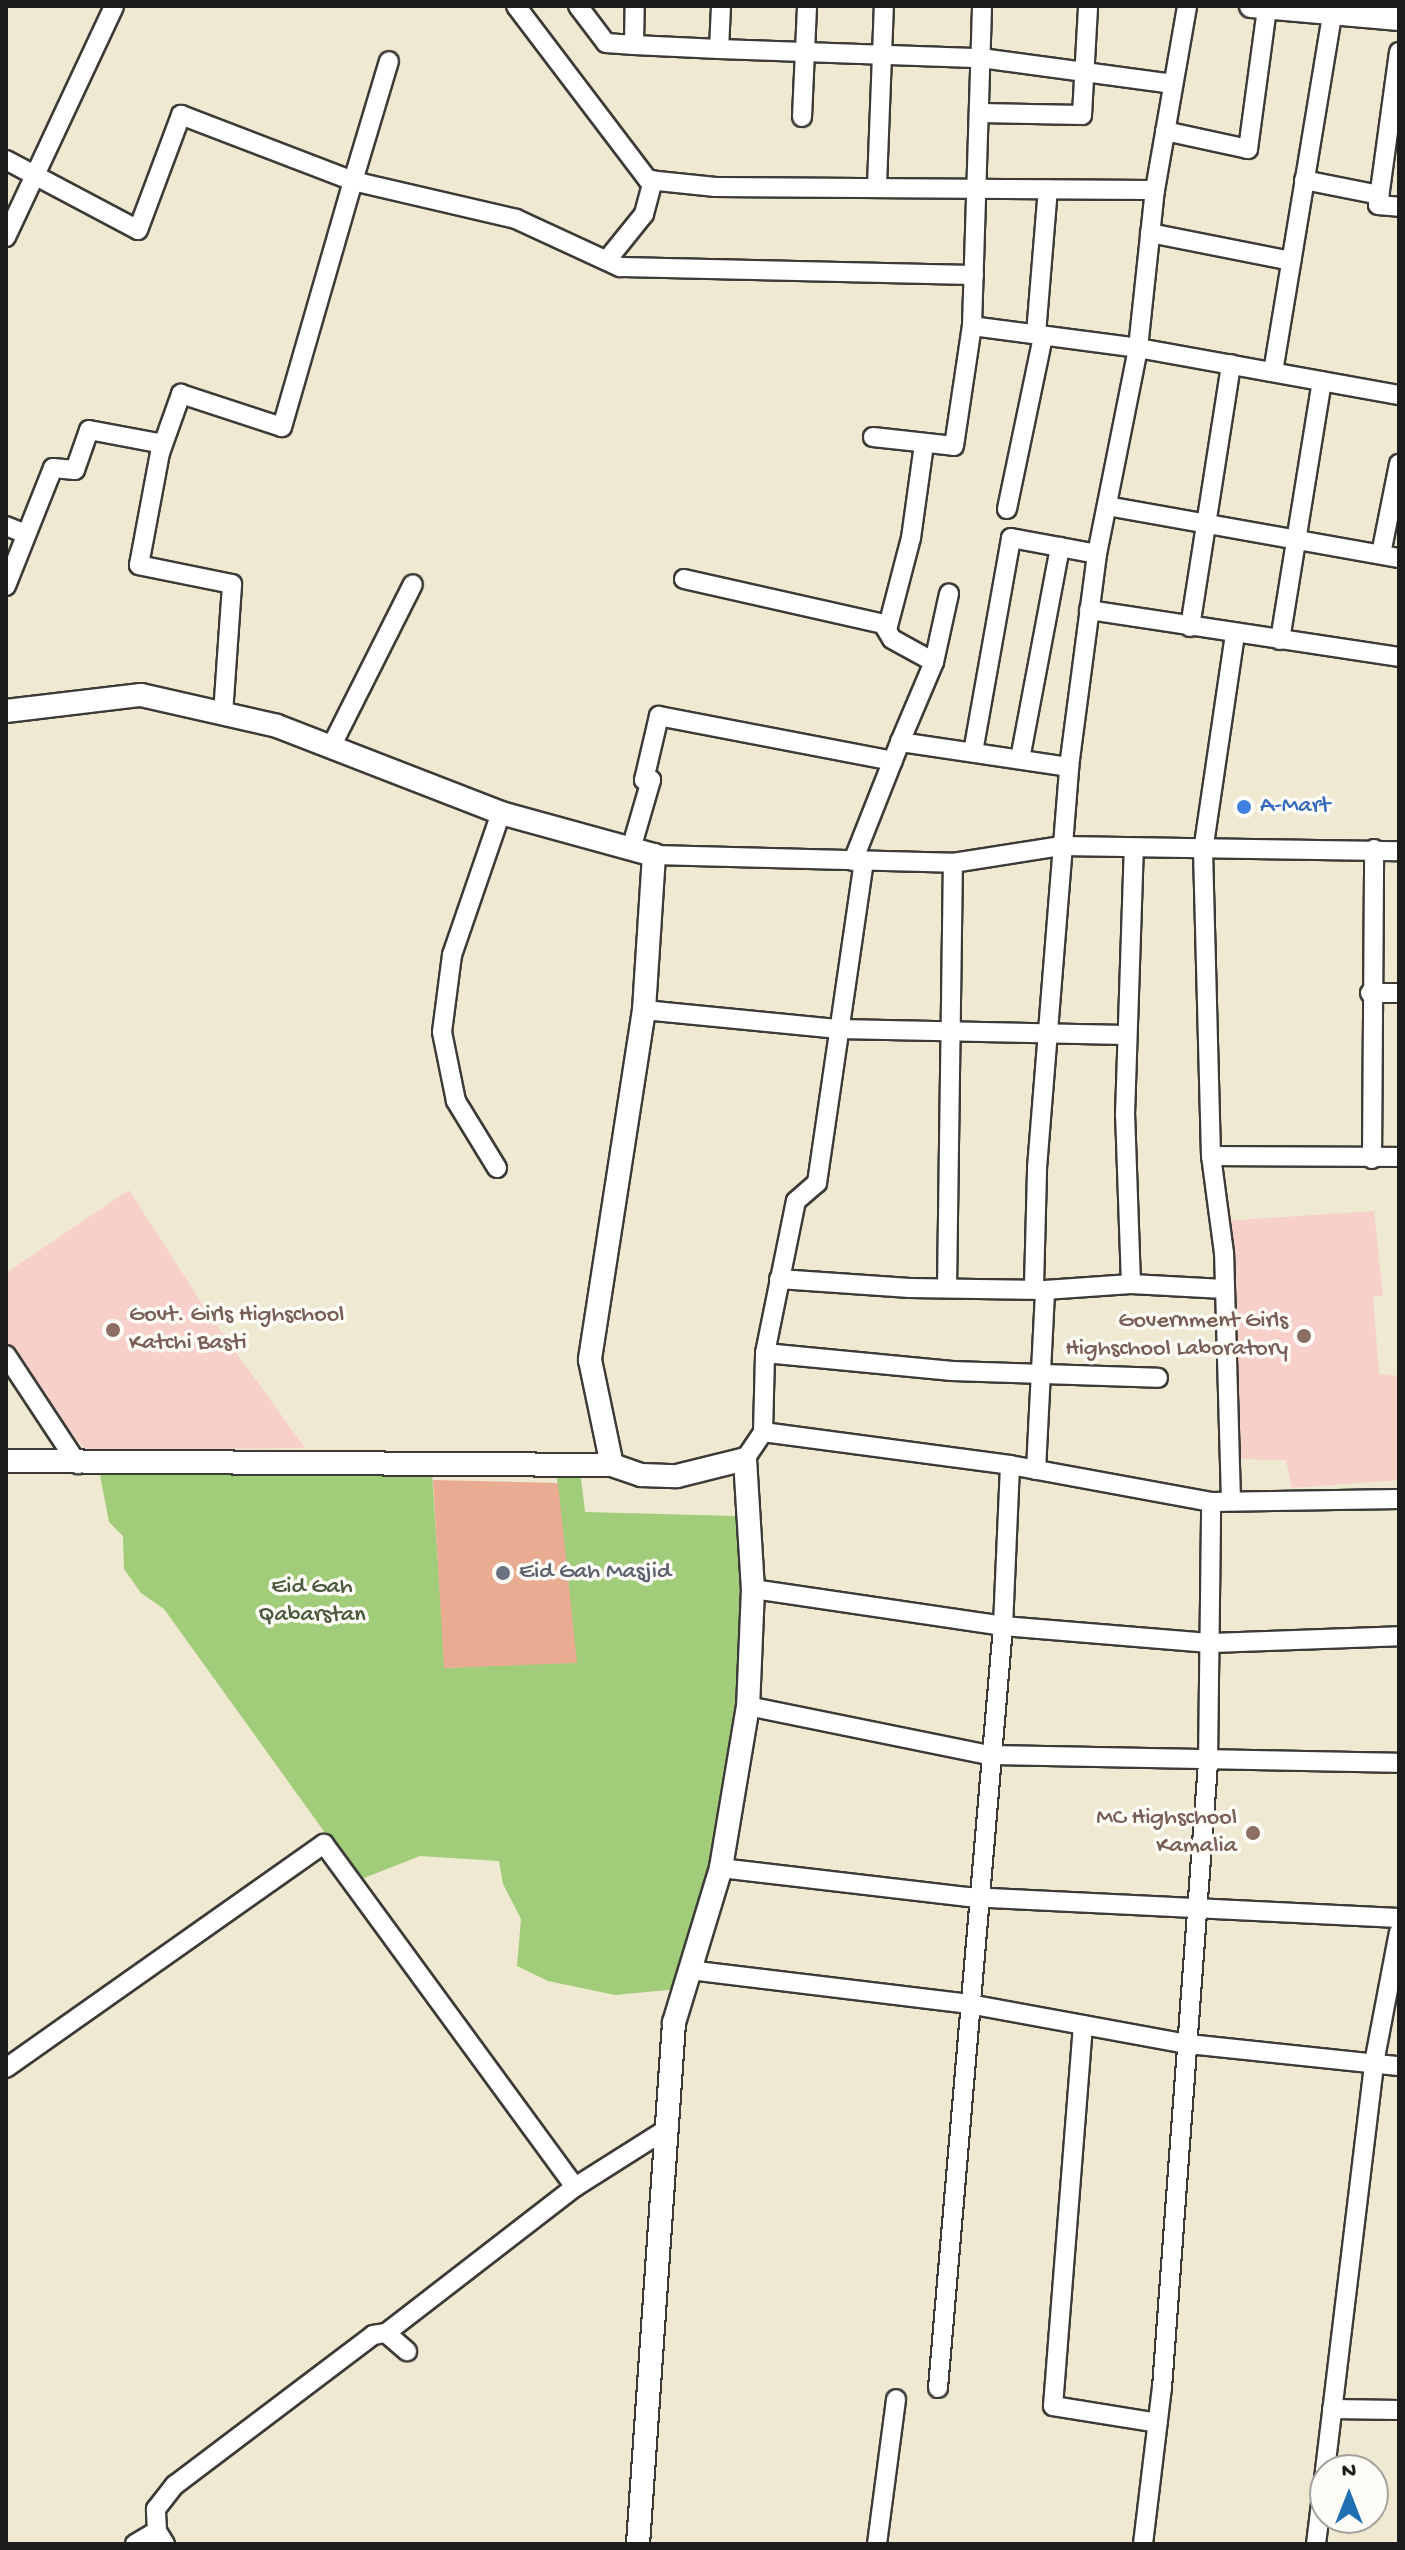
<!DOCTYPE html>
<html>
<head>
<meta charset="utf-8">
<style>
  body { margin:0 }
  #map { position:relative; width:1405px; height:2550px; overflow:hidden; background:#eee9d0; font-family:"Gochi Hand",sans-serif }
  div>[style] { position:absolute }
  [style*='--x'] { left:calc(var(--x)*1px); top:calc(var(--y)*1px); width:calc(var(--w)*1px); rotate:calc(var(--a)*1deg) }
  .built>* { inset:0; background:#f7d0ca }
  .green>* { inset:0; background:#a1cc79 }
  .building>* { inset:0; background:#e9ac93 }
  .roads { filter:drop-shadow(2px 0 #3c3b37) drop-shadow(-2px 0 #3c3b37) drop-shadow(0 2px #3c3b37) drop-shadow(0 -2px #3c3b37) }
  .minor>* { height:18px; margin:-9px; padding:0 9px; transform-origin:9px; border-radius:9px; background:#fff }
  .tertiary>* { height:22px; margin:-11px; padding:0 11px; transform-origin:11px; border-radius:11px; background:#fff }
  .dots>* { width:22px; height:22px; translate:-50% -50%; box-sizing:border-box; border:4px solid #fdfcf7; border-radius:50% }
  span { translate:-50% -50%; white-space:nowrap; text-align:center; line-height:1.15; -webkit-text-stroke:7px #fdfcf7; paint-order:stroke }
  .shop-label { font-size:24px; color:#366cbe }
  .left { translate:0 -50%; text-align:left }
  .education-label { font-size:24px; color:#785e54 }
  .right { translate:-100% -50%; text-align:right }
  .worship-label { font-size:24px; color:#5b616d }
  .park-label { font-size:24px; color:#4b5a3d }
  .frame { position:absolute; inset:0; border:8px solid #1c1c1c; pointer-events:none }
  .north { position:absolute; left:1309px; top:2454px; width:80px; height:80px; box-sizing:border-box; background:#fdfcf7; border:2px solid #a3a29f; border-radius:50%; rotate:0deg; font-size:22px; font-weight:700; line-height:32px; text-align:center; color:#1c1c1c }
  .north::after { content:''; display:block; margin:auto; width:28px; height:36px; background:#1f6fb2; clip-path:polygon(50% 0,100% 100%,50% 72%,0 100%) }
</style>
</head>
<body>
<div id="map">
  <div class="built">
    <div style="clip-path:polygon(129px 1190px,210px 1316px,305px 1448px,85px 1450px,6px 1345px,6px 1273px)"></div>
    <div style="clip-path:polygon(1374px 1211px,1383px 1296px,1373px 1296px,1379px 1374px,1399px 1376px,1399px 1480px,1292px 1488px,1286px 1460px,1239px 1459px,1225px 1221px)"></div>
  </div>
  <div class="green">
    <div style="clip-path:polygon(556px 1470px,580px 1470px,585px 1512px,735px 1516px,749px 1586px,740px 1719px,715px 1865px,678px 1989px,615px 1995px,548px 1981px,517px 1966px,521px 1919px,503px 1884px,499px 1861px,420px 1856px,359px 1880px,164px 1609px,141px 1593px,124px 1569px,123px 1536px,109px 1522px,100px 1475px,432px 1472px,445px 1668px,576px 1662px)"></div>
  </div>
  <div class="building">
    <div style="clip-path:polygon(433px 1480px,558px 1483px,577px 1663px,444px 1668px)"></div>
  </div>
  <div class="roads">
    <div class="minor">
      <div style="--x:516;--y:6;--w:218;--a:52.8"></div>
      <div style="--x:648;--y:180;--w:68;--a:5.9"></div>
      <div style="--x:716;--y:187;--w:439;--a:0.4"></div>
      <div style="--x:578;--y:6;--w:46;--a:52.9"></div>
      <div style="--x:606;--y:43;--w:28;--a:4"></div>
      <div style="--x:634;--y:45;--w:39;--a:-89"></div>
      <div style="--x:634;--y:45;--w:85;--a:2.7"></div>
      <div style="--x:719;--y:49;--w:43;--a:-87.3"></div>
      <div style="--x:719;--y:49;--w:262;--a:2"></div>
      <div style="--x:981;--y:58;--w:194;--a:7.7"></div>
      <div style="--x:1399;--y:52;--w:154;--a:97.8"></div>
      <div style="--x:1378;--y:205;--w:21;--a:5"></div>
      <div style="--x:980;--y:113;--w:102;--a:1.1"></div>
      <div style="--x:1082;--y:115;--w:109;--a:-86.8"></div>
      <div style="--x:802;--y:117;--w:111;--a:-87.4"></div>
      <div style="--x:1165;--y:131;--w:85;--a:12.2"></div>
      <div style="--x:1248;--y:149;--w:142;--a:-82.3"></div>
      <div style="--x:6;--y:160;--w:149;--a:27.9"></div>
      <div style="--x:138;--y:230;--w:123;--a:-69.5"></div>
      <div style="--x:181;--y:115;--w:184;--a:21"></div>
      <div style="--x:353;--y:181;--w:125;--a:-73.3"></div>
      <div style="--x:1304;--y:180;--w:77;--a:11.2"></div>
      <div style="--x:877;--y:185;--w:179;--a:-87.8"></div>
      <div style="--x:1150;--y:233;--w:144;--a:11.2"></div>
      <div style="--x:6;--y:237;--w:255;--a:-64.9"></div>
      <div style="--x:607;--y:260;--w:59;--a:-51.2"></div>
      <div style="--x:644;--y:214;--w:35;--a:-75"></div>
      <div style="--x:972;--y:326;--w:167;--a:7.5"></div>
      <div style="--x:1138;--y:348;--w:265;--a:10.2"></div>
      <div style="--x:1036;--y:334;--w:145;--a:-85.3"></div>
      <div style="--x:1273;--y:372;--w:363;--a:-80.6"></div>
      <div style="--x:873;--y:437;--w:81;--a:6.3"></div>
      <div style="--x:954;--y:446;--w:121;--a:-81.5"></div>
      <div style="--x:972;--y:326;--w:320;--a:-88.2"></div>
      <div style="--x:1107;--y:506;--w:297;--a:10.1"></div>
      <div style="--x:1007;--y:509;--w:177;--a:-78.2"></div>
      <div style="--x:6;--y:526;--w:22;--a:22"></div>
      <div style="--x:1381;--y:554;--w:92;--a:-78.7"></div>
      <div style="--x:684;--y:579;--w:204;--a:12.7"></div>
      <div style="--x:883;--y:624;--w:17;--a:59"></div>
      <div style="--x:892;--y:639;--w:48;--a:28.7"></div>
      <div style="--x:934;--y:662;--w:87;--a:113"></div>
      <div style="--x:6;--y:586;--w:127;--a:-68.3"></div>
      <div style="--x:53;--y:468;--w:22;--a:5"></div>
      <div style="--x:75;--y:470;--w:42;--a:-70.7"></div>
      <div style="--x:89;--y:430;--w:75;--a:10.7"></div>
      <div style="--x:1089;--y:610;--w:314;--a:8.6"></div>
      <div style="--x:1190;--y:627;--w:266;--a:-81.1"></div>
      <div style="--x:887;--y:630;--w:95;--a:-75.4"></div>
      <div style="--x:911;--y:538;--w:95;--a:-82.1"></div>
      <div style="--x:1280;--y:640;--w:262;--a:-80.8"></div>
      <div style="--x:934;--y:662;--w:70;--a:-77.6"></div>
      <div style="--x:223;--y:714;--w:130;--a:-86"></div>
      <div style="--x:232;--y:584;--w:95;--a:-168.5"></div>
      <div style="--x:139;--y:565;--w:114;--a:-79.4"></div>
      <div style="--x:160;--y:453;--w:63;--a:-70.4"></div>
      <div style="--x:181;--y:394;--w:106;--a:18.1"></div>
      <div style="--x:282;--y:427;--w:256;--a:-73.9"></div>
      <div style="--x:353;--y:181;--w:167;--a:13.1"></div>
      <div style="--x:516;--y:219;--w:115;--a:24.8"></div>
      <div style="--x:620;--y:267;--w:354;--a:1.3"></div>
      <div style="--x:331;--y:747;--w:182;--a:-63.3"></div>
      <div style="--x:973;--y:752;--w:217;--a:-79.9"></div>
      <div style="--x:1011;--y:538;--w:87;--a:10.5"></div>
      <div style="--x:1020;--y:759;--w:216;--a:-79.3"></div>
      <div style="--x:631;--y:849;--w:72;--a:-73.8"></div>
      <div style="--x:651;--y:780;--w:7;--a:180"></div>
      <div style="--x:644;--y:780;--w:66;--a:-76.8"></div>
      <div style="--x:659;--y:716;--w:238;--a:10.9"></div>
      <div style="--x:654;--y:855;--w:299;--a:1.5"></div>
      <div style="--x:953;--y:863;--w:110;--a:-8.9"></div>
      <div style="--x:1062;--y:846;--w:337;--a:0.9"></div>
      <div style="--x:853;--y:861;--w:128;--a:-68.4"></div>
      <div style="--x:900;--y:742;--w:171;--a:8.4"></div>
      <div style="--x:1370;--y:993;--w:29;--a:0"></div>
      <div style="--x:644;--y:1010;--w:196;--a:5.6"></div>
      <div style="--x:839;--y:1029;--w:287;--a:1.2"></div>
      <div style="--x:1211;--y:1156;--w:188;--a:0.3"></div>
      <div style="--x:1372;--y:1159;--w:310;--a:-89.6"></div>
      <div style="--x:497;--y:1168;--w:79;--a:-121.5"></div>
      <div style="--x:456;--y:1101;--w:70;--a:-101.5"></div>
      <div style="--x:442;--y:1032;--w:78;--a:-82.6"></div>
      <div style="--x:452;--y:955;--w:150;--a:-71"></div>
      <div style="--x:779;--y:1279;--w:131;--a:3.9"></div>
      <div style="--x:910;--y:1288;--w:135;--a:0.8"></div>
      <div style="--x:1045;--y:1290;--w:86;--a:-4"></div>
      <div style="--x:1131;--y:1284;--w:93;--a:3.1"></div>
      <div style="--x:1131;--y:1284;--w:169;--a:-92"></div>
      <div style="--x:1125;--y:1115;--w:265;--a:-88.1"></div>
      <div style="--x:1034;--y:1286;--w:118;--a:-88.5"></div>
      <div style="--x:1037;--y:1168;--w:402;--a:-85.4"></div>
      <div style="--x:1069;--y:767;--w:215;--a:-82.5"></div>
      <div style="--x:1097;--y:554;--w:210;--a:-78.7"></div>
      <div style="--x:1138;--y:348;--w:159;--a:-83.9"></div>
      <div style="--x:1155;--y:190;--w:187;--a:-80.1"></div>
      <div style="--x:947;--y:1288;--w:425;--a:-89.2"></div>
      <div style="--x:765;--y:1353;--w:188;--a:5.5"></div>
      <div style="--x:952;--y:1371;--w:206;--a:1.9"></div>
      <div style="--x:6;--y:1355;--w:131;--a:56.6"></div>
      <div style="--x:763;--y:1432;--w:249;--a:7.6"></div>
      <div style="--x:1010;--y:1465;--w:204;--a:10.4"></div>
      <div style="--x:1211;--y:1502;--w:188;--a:-0.9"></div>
      <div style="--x:745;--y:1459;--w:32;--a:-56"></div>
      <div style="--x:763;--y:1432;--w:79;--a:-88.5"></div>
      <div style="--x:765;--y:1353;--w:155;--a:-78.5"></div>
      <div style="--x:796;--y:1201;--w:28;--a:-41"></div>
      <div style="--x:817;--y:1183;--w:325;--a:-81.7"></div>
      <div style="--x:1036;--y:1470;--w:180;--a:-87.1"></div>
      <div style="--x:1231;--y:1501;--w:248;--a:-91.6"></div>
      <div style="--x:1224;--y:1253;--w:98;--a:-97.6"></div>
      <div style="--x:1211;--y:1156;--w:305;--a:-91.5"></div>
      <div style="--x:1203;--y:851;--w:219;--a:-81.6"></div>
      <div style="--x:753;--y:1589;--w:253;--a:8.4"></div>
      <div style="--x:1003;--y:1626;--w:210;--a:4.7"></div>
      <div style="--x:1212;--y:1643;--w:187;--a:-2.1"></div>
      <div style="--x:748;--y:1706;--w:246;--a:11.5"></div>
      <div style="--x:989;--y:1755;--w:410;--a:1.1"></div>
      <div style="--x:721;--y:1868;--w:249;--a:6.7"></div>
      <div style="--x:968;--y:1897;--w:432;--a:2.8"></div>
      <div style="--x:689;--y:1970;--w:282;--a:6.9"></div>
      <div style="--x:969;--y:2004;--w:223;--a:10.4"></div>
      <div style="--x:1188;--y:2044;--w:212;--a:6"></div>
      <div style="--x:1083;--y:2025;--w:382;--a:94.5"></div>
      <div style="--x:1053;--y:2406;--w:106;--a:9.2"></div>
      <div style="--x:6;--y:2068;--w:389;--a:-35.2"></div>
      <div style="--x:324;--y:1844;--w:425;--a:53.8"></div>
      <div style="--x:386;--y:2333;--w:28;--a:41"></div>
      <div style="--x:938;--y:2388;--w:765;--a:-85.12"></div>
      <div style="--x:1003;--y:1626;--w:161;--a:-87.5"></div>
      <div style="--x:1332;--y:2409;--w:67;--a:0.9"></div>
      <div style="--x:1325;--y:2470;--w:410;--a:-83.1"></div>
      <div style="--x:1374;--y:2063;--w:133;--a:-79.2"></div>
      <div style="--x:135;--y:2544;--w:26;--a:-31"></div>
      <div style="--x:165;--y:2544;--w:15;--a:-122"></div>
      <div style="--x:157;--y:2531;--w:22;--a:-93"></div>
      <div style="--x:156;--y:2509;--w:31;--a:-52"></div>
      <div style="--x:175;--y:2485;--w:248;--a:-37.1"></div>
      <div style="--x:373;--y:2335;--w:13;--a:-9"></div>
      <div style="--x:386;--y:2333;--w:239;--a:-37.7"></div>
      <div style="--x:575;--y:2187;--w:107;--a:-32.3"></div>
      <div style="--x:877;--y:2544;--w:146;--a:-82.5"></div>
      <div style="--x:1143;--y:2544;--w:157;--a:-83.1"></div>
      <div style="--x:1162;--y:2388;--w:627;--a:-85.79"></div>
      <div style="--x:1208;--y:1763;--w:261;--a:-89.3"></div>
      <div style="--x:1316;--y:2544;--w:74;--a:-83"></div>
    </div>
    <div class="tertiary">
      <div style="--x:1251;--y:6;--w:149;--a:5"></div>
      <div style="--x:6;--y:711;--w:136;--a:-6.8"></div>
      <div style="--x:141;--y:695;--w:139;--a:12.8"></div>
      <div style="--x:277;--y:726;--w:240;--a:21.2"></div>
      <div style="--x:501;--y:813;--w:159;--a:15.4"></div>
      <div style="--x:654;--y:855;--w:155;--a:93.7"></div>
      <div style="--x:644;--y:1010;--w:354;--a:98.8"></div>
      <div style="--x:590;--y:1360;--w:107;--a:78.2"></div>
      <div style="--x:612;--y:1465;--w:31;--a:19"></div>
      <div style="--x:641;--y:1475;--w:36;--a:2"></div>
      <div style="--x:677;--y:1476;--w:70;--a:-14"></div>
      <div style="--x:745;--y:1459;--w:130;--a:86.5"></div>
      <div style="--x:753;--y:1589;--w:117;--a:92.4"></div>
      <div style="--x:748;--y:1706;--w:164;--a:99.5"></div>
      <div style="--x:721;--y:1868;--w:162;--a:106.9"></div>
      <div style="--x:674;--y:2023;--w:522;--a:93.95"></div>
      <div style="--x:6;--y:1461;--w:606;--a:0.38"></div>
    </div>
  </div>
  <div class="dots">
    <div style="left:1244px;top:807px;background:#3f7fe0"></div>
    <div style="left:113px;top:1330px;background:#8d6e63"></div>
    <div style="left:1304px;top:1336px;background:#8d6e63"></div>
    <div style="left:503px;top:1573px;background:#6b7280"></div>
    <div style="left:1253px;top:1833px;background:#8d6e63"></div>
  </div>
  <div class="shop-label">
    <span class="left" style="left:1260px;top:807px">A-Mart</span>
  </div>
  <div class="education-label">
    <span class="left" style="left:129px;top:1330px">Govt. Girls Highschool<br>Katchi Basti</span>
    <span class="right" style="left:1288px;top:1336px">Government Girls<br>Highschool Laboratory</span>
    <span class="right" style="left:1237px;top:1833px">MC Highschool<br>Kamalia</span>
  </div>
  <div class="worship-label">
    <span class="left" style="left:519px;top:1573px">Eid Gah Masjid</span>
  </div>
  <div class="park-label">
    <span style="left:312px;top:1602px">Eid Gah<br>Qabarstan</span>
  </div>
  <div class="frame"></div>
  <div class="north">N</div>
</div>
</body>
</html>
